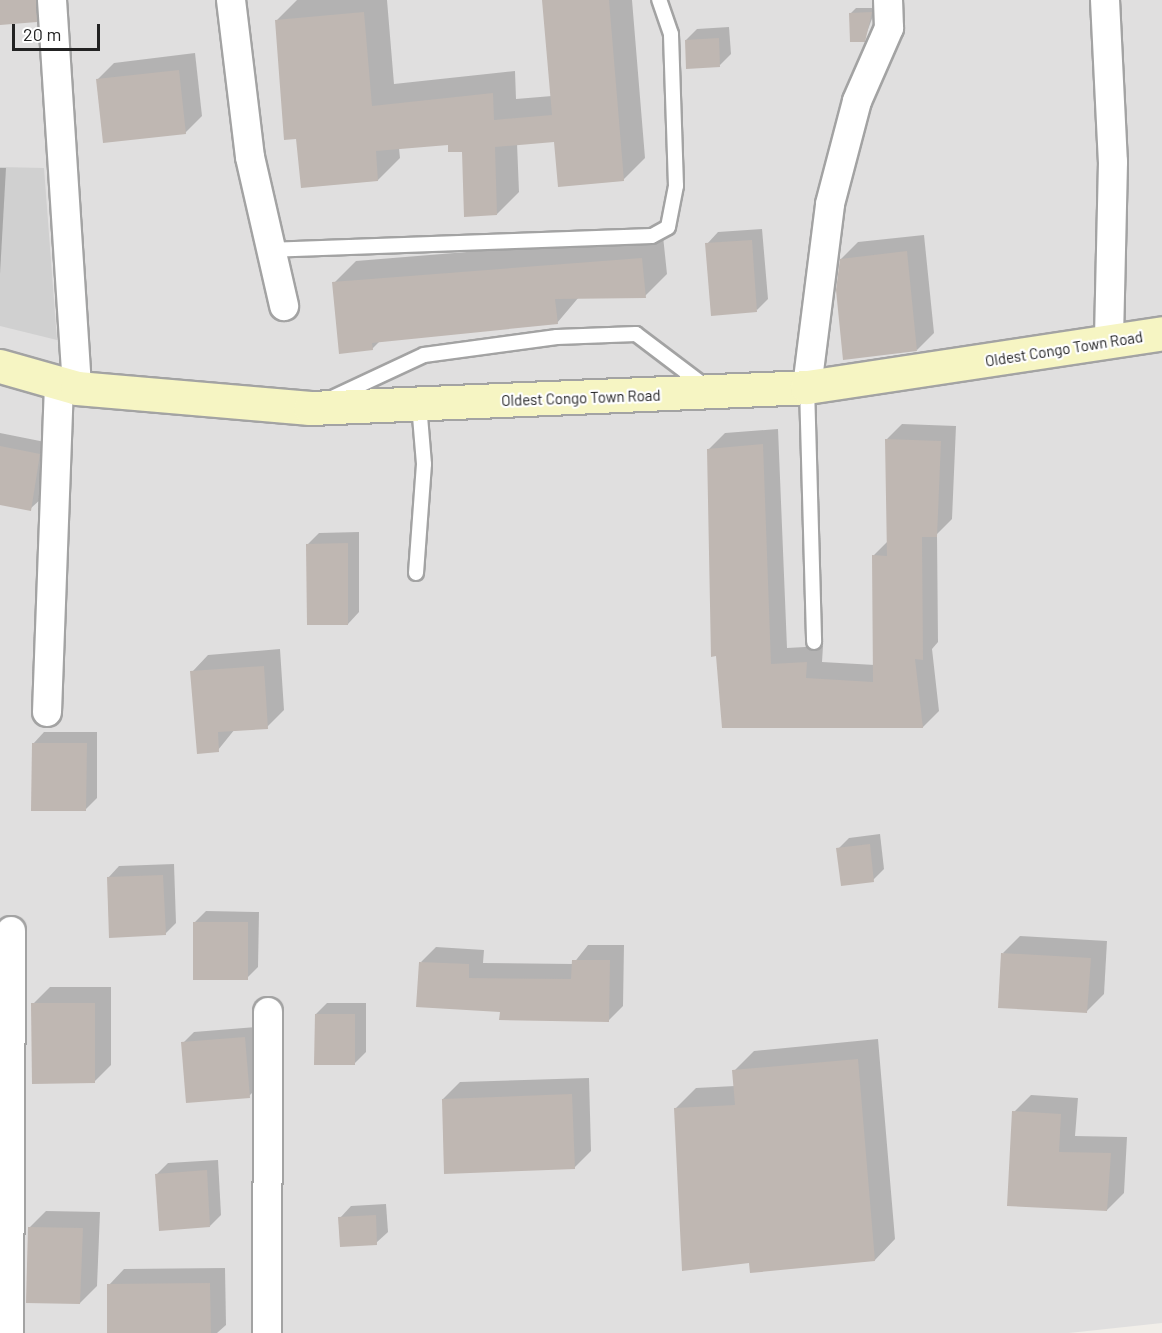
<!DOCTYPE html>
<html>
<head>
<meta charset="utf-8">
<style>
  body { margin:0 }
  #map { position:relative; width:1162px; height:1333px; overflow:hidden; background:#f1eee9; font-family:Barlow,sans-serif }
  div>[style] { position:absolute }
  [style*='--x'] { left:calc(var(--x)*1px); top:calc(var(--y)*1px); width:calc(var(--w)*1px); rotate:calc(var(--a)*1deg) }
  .residential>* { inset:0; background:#e0dfdf }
  .religious>* { inset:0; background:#d0d0d0 }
  .shadow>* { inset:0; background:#0003 }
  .building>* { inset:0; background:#bfb7b2 }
  .roads { filter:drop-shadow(2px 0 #a3a3a3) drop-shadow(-2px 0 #a3a3a3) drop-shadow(0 2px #a3a3a3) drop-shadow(0 -2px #a3a3a3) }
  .lane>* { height:14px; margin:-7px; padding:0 7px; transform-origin:7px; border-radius:7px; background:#fff }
  .street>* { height:28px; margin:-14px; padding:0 14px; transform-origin:14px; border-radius:14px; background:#fff }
  .secondary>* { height:33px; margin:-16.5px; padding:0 16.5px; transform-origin:16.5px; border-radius:16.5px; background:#f6f5c3 }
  span { translate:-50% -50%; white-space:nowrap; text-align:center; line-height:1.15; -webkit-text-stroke:4.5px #fff; paint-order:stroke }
  .street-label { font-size:15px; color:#222 }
  .scale { position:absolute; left:12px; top:24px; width:88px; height:27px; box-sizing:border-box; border:3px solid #222; border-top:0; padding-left:8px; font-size:18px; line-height:21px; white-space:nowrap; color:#222; -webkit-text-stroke:4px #fff; paint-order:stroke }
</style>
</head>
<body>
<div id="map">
  <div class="residential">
    <div style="clip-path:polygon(0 0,1162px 0,1162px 1323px,1069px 1333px,0 1333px)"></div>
  </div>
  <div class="religious">
    <div style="clip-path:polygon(0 167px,44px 168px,57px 340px,0 326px)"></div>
  </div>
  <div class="shadow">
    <div style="clip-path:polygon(0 0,48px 0,48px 9px,36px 21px,0 23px)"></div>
    <div style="clip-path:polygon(297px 0,387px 0,394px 84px,515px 71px,516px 99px,552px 96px,544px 0,632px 0,645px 158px,623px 180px,555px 140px,517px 143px,519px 192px,497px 214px,464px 150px,449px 143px,399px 148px,400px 158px,378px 180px,298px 138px,277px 20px)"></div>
    <div style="clip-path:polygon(856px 8px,876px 8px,864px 40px,850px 14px)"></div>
    <div style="clip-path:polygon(729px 27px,731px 54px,720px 65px,686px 40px,697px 29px)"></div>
    <div style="clip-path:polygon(195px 53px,202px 116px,185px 133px,98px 79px,114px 63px)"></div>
    <div style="clip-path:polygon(0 168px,6px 168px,0 274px)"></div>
    <div style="clip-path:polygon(762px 229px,768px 299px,757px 310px,707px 244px,718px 232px)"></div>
    <div style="clip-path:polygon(924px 235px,934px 333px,917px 350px,841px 259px,858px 242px)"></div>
    <div style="clip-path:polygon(663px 236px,667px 274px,645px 296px,579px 297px,557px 323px,380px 341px,372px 349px,334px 283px,356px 261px)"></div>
    <div style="clip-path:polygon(902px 424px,956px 426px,952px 519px,937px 534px,938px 642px,932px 649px,939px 711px,923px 727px,724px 726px,708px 450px,725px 433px,778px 429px,787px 648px,823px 646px,822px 662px,875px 665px,873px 556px,888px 541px,886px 440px)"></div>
    <div style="clip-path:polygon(0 433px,50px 443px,42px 498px,30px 509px,0 503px)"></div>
    <div style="clip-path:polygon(359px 532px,359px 612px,348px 624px,308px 544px,319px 533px)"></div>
    <div style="clip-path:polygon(280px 649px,284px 710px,267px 727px,235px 729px,218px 750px,192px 672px,208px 655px)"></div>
    <div style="clip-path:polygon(44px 732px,97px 732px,97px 798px,86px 809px,33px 744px)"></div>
    <div style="clip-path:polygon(880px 834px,884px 869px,873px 880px,838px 849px,849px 838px)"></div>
    <div style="clip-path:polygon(174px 864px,176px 923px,165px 934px,108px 878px,119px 866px)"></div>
    <div style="clip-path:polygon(206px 911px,259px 912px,258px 967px,247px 978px,195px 922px)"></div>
    <div style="clip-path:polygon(1020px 936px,1107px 941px,1104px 994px,1087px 1011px,1003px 953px)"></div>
    <div style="clip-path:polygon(588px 945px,624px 945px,623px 1006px,608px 1021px,501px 1011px,421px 962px,436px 947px,484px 950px,483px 963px,573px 964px)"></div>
    <div style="clip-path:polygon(50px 987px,111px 987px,111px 1065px,94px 1082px,33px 1004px)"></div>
    <div style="clip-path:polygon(327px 1003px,366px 1003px,366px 1052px,354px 1064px,316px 1014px)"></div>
    <div style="clip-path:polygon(256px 1027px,260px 1085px,249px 1096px,183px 1043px,194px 1032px)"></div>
    <div style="clip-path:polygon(878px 1039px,895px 1239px,875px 1260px,750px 1262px,675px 1109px,696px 1088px,735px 1086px,734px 1071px,754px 1051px)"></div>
    <div style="clip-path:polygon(589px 1078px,591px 1151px,574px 1168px,443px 1099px,460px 1082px)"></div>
    <div style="clip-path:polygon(1031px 1095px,1078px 1098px,1075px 1136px,1127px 1137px,1124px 1193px,1107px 1210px,1014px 1112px)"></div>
    <div style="clip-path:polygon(218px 1160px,221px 1215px,210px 1226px,157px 1174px,168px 1163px)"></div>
    <div style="clip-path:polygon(386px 1204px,388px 1232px,376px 1243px,340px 1218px,351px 1206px)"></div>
    <div style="clip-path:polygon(46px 1211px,100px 1212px,97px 1286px,80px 1303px,29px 1228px)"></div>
    <div style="clip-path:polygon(225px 1268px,226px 1325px,217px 1333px,109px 1333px,109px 1285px,124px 1269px)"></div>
  </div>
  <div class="building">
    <div style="clip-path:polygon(0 0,36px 0,37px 22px,0 25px)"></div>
    <div style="clip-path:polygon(542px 0,609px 0,624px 181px,558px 187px,554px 142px,495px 147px,497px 215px,464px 217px,462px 152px,448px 152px,448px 145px,376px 151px,378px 181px,301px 188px,296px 139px,284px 140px,275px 20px,364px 12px,372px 106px,493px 93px,494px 120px,552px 115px)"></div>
    <div style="clip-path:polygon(872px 12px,865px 42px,850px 42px,849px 13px)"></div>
    <div style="clip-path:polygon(719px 38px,720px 67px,686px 69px,685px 40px)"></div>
    <div style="clip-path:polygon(179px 70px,186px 134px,103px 143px,96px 79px)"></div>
    <div style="clip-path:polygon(752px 240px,757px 312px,711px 316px,705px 243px)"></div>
    <div style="clip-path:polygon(907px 251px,917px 351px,843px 360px,836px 290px,840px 259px)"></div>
    <div style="clip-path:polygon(642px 258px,646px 298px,555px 299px,558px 324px,372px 343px,373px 350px,339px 354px,332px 282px)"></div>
    <div style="clip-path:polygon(885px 439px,941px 441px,937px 537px,922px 537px,923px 660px,915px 659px,923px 728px,722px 728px,716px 656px,711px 657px,707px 449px,763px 444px,771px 664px,807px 662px,806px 678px,873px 682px,872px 555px,887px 556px)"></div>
    <div style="clip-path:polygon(0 446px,40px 454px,31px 511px,0 505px)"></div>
    <div style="clip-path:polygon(348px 543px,348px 625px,307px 625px,306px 544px)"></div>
    <div style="clip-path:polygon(264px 666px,268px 729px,218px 732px,219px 752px,197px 754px,190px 671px)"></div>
    <div style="clip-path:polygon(32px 743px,87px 743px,86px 811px,31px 811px)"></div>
    <div style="clip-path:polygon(870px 844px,874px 882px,841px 886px,836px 848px)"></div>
    <div style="clip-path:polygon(163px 875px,166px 935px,109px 938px,107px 877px)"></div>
    <div style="clip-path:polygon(193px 922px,248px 922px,248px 980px,193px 980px)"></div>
    <div style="clip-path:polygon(1001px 953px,1091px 958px,1087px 1013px,998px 1008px)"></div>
    <div style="clip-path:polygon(572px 960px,610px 960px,609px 1022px,499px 1020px,500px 1012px,416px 1007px,419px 962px,469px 964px,469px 978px,571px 979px)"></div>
    <div style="clip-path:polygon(31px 1003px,95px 1003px,95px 1083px,32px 1084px)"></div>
    <div style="clip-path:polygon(315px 1014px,355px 1014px,355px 1065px,314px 1065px)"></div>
    <div style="clip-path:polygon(245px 1037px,250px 1098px,186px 1103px,181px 1042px)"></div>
    <div style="clip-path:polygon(858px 1059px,875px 1261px,750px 1273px,749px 1263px,682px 1271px,674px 1108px,735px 1105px,732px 1070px)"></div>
    <div style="clip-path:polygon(572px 1094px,575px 1169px,444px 1174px,442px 1099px)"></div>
    <div style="clip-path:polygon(1012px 1111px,1061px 1114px,1059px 1152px,1111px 1153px,1107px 1211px,1007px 1206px)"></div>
    <div style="clip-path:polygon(207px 1170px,210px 1227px,159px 1231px,155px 1174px)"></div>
    <div style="clip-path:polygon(376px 1215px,377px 1245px,340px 1247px,338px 1217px)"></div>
    <div style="clip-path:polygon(28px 1227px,83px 1228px,80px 1304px,26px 1303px)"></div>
    <div style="clip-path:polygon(210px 1283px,211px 1333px,107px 1333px,107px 1284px)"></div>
  </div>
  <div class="roads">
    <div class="lane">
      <div style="--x:267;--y:250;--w:385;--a:-2.1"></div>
      <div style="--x:652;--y:236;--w:18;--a:-29"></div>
      <div style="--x:668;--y:227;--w:42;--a:-79"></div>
      <div style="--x:676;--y:186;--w:152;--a:-91.9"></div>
      <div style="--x:671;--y:34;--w:36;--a:-109"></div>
      <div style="--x:807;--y:387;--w:255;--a:88.4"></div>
      <div style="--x:334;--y:397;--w:99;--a:-25"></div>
      <div style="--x:424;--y:355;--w:134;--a:-7.7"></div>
      <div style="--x:557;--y:337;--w:79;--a:-2.2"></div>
      <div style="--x:636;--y:334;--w:88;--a:37.1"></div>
      <div style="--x:416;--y:573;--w:109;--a:-85.8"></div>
      <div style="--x:424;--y:464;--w:59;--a:-94.8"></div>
    </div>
    <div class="street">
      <div style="--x:52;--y:0;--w:389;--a:86.3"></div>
      <div style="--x:231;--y:0;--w:158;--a:83.1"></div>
      <div style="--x:250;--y:157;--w:153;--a:77.1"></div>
      <div style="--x:1105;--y:0;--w:162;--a:87.2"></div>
      <div style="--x:1113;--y:162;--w:180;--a:91.3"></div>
      <div style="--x:807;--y:387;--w:184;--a:-82.8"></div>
      <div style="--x:830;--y:204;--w:106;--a:-75.3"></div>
      <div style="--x:857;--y:101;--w:80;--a:-66.3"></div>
      <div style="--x:889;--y:28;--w:28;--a:-92"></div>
      <div style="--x:47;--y:712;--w:331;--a:-87.9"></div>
      <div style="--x:9;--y:1333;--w:402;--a:-89.7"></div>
      <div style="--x:267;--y:1333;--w:321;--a:-89.8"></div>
    </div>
    <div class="secondary">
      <div style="--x:0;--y:366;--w:80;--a:15.9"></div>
      <div style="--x:77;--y:388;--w:234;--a:4.9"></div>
      <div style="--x:310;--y:408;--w:497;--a:-2.4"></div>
      <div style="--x:807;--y:387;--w:359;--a:-8.6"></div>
    </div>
  </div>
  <div class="street-label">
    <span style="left:1064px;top:349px;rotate:-9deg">Oldest Congo Town Road</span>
    <span style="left:581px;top:398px;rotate:-2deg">Oldest Congo Town Road</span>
  </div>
  <div class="scale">20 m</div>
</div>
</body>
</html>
